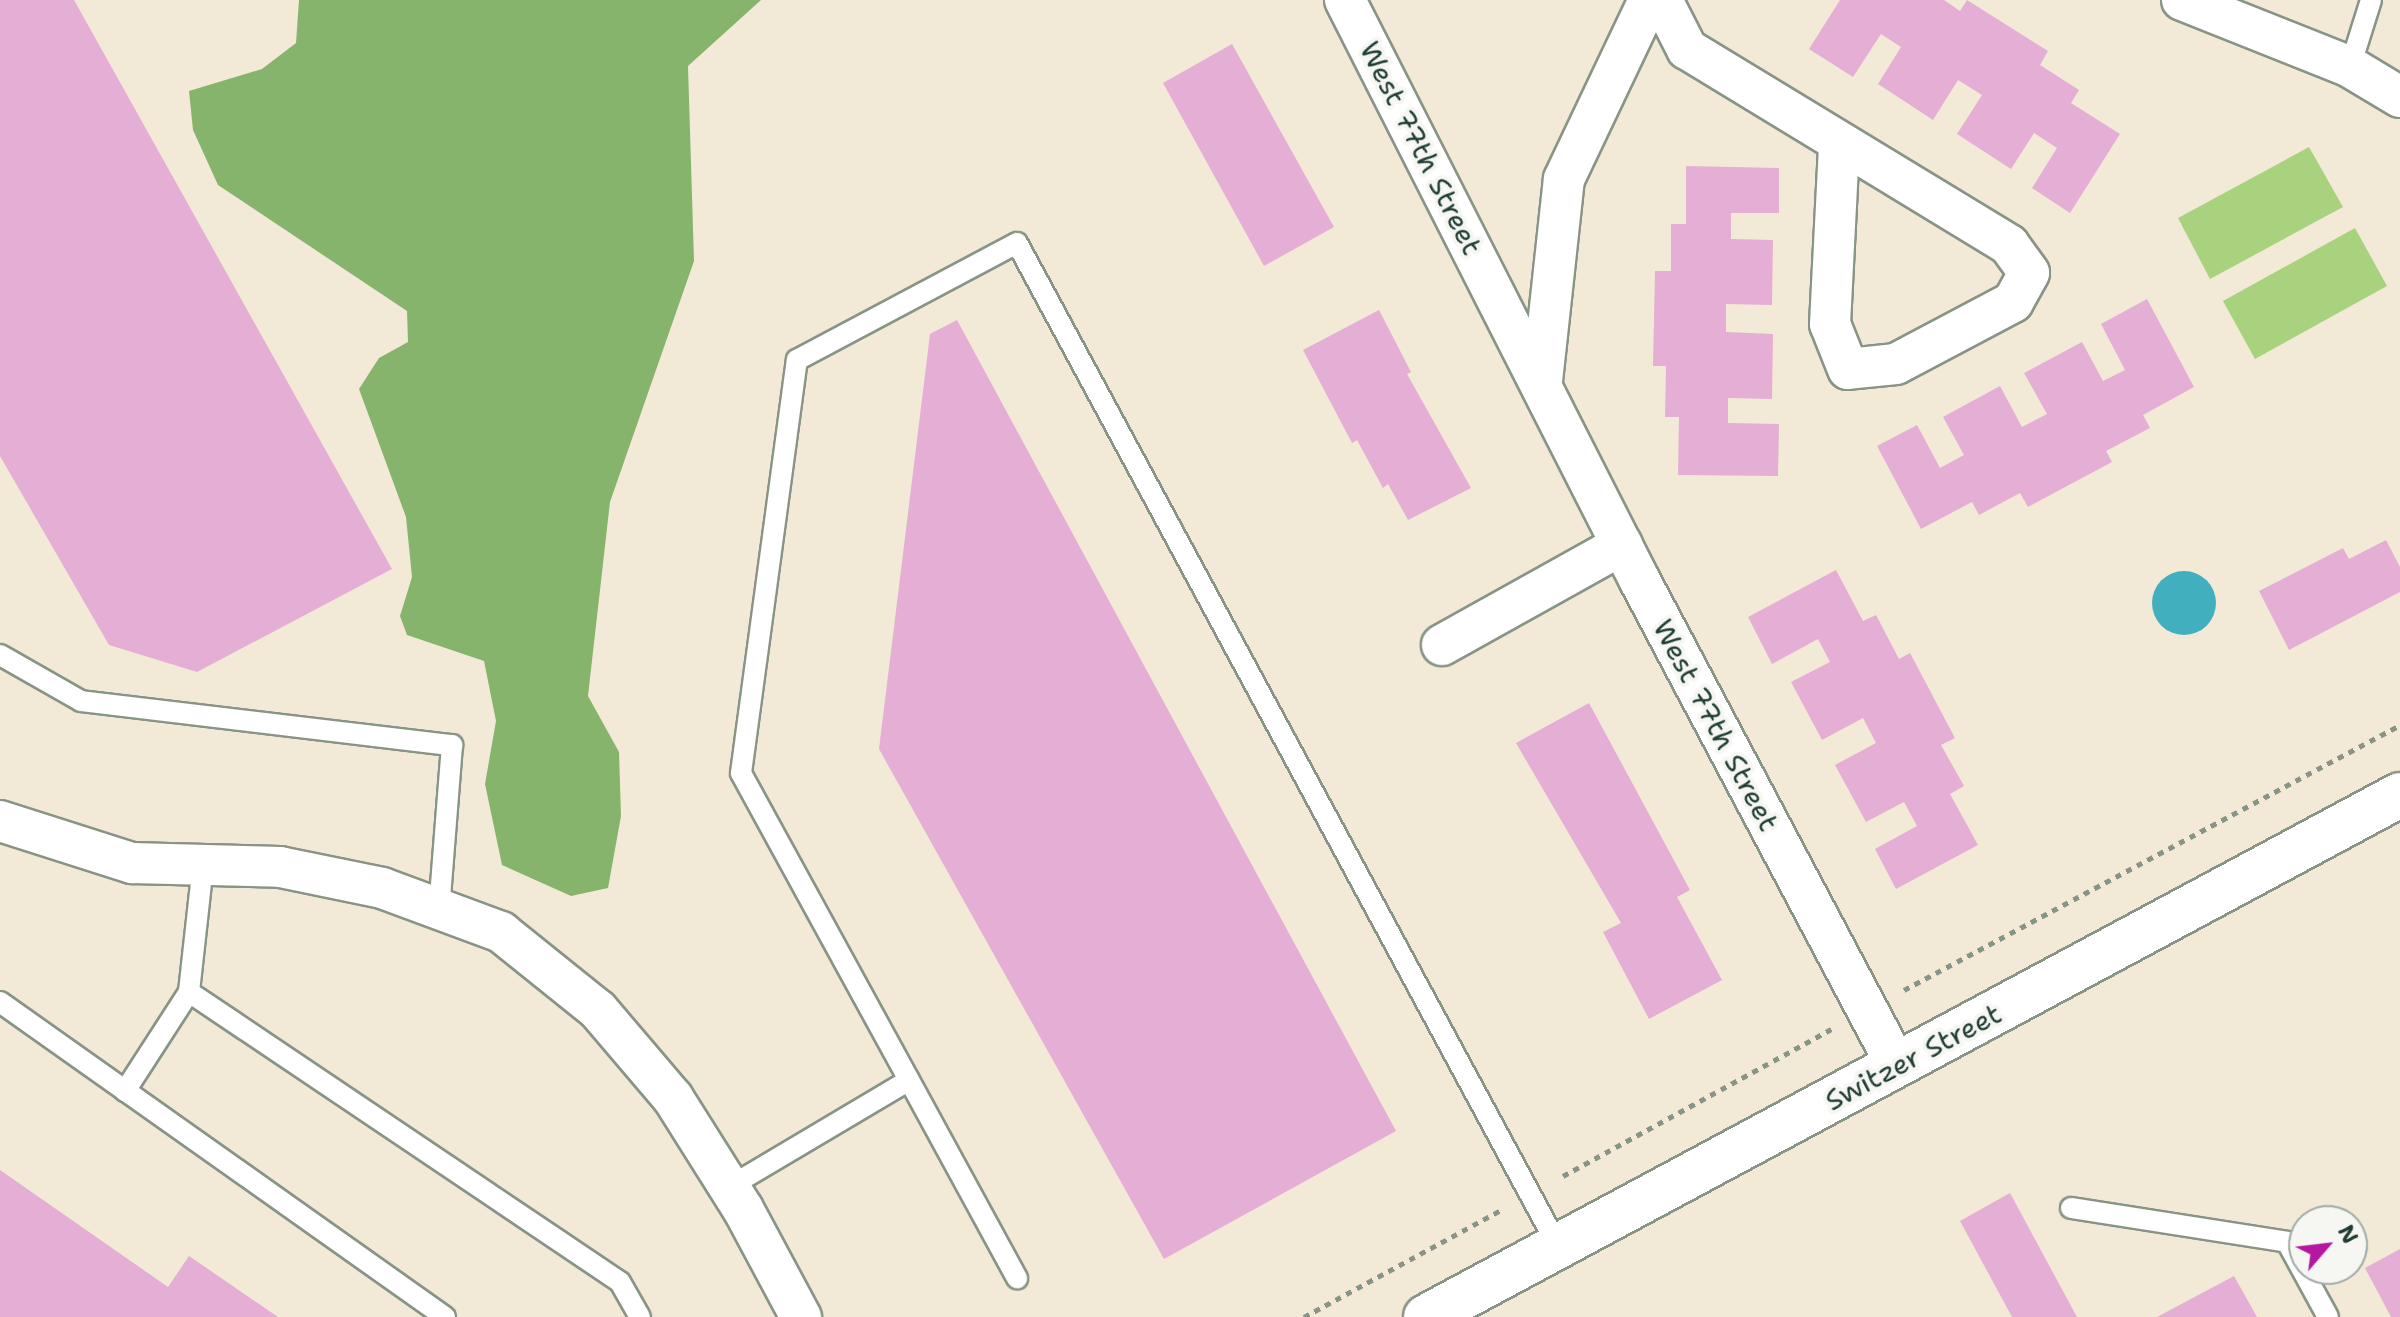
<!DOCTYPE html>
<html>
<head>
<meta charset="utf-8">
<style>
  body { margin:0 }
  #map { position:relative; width:2400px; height:1317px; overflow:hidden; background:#f2ead7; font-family:"Shantell Sans",sans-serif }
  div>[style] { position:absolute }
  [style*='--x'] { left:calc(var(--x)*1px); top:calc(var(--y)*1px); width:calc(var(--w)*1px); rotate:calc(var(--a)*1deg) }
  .green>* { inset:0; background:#a8d27d }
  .forest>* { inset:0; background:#86b46c }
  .water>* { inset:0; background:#42afbe }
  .round { border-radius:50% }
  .building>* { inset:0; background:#e4aed5 }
  .path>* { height:5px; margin-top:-2.5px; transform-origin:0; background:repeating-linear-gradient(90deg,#889486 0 6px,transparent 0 12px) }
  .roads { filter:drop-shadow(2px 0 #889486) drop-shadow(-2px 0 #889486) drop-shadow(0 2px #889486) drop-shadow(0 -2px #889486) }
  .service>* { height:20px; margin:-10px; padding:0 10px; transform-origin:10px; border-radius:10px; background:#fff }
  .minor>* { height:40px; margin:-20px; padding:0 20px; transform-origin:20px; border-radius:20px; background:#fff }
  .tertiary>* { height:44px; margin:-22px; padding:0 22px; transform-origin:22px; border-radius:22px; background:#fff }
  span { translate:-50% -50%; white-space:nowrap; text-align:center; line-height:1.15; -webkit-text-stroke:8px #f6f6f2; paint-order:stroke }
  .street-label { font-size:28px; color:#1f3d34 }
  .north { position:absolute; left:2288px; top:1205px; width:80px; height:80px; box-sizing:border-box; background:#f6f6f2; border:2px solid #a0aca6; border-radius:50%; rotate:62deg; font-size:22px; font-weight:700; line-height:32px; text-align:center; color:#1f3d34 }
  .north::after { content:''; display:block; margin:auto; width:28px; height:36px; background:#b5179e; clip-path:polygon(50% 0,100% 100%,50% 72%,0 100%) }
</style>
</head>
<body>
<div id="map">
  <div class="green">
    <div style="clip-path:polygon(2309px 147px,2343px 207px,2210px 279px,2178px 218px)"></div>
    <div style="clip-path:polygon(2355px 228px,2387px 286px,2255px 359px,2223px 301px)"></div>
  </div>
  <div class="forest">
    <div style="clip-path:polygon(299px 0,761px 0,688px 66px,694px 261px,610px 502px,588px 696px,619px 752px,621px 816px,608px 888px,571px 896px,502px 865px,485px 784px,496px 721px,484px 661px,407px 635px,400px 616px,412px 577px,406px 517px,359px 389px,379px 358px,408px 342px,407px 311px,218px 185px,193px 130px,189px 91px,262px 69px,296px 43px)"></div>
  </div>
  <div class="water">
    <div class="round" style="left:2152px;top:571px;width:64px;height:64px"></div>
  </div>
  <div class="building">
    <div style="clip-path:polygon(0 0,74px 0,392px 569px,197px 672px,109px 645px,0 456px)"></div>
    <div style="clip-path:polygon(1840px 0,1944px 0,1960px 11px,1967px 0,2048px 51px,2040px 65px,2079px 90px,2071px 103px,2120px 134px,2070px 213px,2032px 188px,2057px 148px,2034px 133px,2011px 169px,1957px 134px,1982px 95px,1958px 80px,1933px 120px,1878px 84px,1901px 47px,1881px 34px,1853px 77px,1809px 49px)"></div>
    <div style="clip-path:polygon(1232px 44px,1334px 227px,1264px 266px,1163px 83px)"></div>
    <div style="clip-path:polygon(1686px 166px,1779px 168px,1779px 213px,1731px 213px,1731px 239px,1773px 240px,1772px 305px,1726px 304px,1726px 332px,1773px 334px,1772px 399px,1728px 398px,1728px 423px,1779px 424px,1778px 476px,1678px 475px,1679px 417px,1665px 417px,1666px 366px,1653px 366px,1655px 271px,1671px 271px,1671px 224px,1686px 224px)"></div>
    <div style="clip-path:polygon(2147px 299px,2194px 387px,2143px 415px,2150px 428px,2106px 451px,2112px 462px,2028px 507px,2020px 493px,1979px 515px,1972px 502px,1921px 529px,1877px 446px,1917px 425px,1940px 468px,1964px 455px,1943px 417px,2000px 386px,2022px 427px,2047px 414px,2024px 373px,2082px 342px,2103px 381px,2125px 370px,2101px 324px)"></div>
    <div style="clip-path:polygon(1379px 310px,1411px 372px,1407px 374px,1471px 488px,1408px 520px,1388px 484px,1383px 488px,1357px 440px,1352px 443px,1303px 350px)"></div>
    <div style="clip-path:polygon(957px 320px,1396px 1131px,1164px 1259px,879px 749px,930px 334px)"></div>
    <div style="clip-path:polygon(2386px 540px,2400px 567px,2400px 592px,2289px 650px,2259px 591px,2343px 548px,2349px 559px)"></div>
    <div style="clip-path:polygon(1836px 570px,1863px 621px,1876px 615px,1899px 659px,1910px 653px,1955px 738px,1941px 745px,1964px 786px,1950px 794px,1978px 845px,1896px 889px,1875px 849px,1917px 826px,1904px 802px,1866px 822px,1835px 765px,1876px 743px,1863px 718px,1822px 740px,1791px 682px,1830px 662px,1818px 639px,1772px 664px,1748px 617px)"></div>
    <div style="clip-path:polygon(1589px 703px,1690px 890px,1677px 897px,1722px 980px,1649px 1019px,1603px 932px,1621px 923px,1516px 743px)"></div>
    <div style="clip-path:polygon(0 1170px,168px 1287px,189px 1256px,278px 1317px,0 1317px)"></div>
    <div style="clip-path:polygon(2010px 1193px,2077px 1317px,2012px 1317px,1960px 1221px)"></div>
    <div style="clip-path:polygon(2400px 1249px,2400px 1317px,2391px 1317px,2365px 1268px)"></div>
    <div style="clip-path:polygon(2234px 1276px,2257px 1317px,2157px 1317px)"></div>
  </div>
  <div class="path">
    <div style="--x:1904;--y:990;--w:562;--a:-28.11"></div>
    <div style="--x:1563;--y:1176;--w:306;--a:-28.7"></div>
    <div style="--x:1304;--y:1317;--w:226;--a:-28.5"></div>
  </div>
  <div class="roads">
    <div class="service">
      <div style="--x:2350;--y:67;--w:70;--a:-72.6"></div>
      <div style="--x:0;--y:655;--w:93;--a:29.6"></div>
      <div style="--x:81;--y:701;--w:374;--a:6.8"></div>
      <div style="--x:452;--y:745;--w:165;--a:94.5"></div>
      <div style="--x:203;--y:865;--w:128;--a:96.3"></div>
      <div style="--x:189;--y:992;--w:519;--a:33.93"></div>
      <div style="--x:620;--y:1282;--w:40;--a:60.3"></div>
      <div style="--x:0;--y:1002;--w:545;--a:35.29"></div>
      <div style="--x:909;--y:1080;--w:226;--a:61.4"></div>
      <div style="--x:125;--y:1091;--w:118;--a:-57.1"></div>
      <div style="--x:729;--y:1187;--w:209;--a:-30.7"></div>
      <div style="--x:909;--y:1080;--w:350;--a:-118.7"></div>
      <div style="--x:741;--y:773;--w:417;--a:-82.3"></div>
      <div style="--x:797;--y:360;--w:249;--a:-28"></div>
      <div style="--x:1017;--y:243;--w:1140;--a:61.66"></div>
      <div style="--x:2071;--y:1208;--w:219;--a:8.9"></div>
      <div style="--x:2287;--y:1242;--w:85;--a:61.3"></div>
    </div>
    <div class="minor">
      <div style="--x:1345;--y:0;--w:652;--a:63.08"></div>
      <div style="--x:1640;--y:581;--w:549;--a:62.08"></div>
      <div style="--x:1662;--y:0;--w:55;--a:63"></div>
      <div style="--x:1687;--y:49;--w:377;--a:31.3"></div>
      <div style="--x:2009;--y:245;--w:34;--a:54"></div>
      <div style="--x:2029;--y:273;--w:33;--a:119"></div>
      <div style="--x:2013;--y:302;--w:132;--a:152.1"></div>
      <div style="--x:1896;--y:364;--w:48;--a:174.1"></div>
      <div style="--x:1848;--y:369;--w:48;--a:-111.8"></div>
      <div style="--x:1830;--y:324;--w:180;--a:-87.1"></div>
      <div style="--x:2182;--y:0;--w:181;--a:21.7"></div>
      <div style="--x:2350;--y:67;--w:58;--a:31"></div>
      <div style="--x:1542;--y:381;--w:203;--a:-83.8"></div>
      <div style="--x:1564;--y:179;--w:198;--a:-64.6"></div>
      <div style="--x:1442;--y:645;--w:206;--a:-29.1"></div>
      <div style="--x:0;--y:821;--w:139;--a:17.7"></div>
      <div style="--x:132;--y:863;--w:148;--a:1.5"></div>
      <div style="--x:280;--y:867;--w:104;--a:11.6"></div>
      <div style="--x:382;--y:888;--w:127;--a:20.3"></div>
      <div style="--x:501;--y:932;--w:124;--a:38.8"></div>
      <div style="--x:598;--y:1010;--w:116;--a:49.6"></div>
      <div style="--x:673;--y:1098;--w:131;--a:57.8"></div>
      <div style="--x:743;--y:1209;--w:123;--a:61.8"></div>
    </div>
    <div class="tertiary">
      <div style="--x:1426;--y:1317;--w:1105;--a:-28.19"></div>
    </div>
  </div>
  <div class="street-label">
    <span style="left:1421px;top:148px;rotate:63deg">West 77th Street</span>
    <span style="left:1716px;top:725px;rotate:62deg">West 77th Street</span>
    <span style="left:1913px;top:1057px;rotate:-28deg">Switzer Street</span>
  </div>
  <div class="north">N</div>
</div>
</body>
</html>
